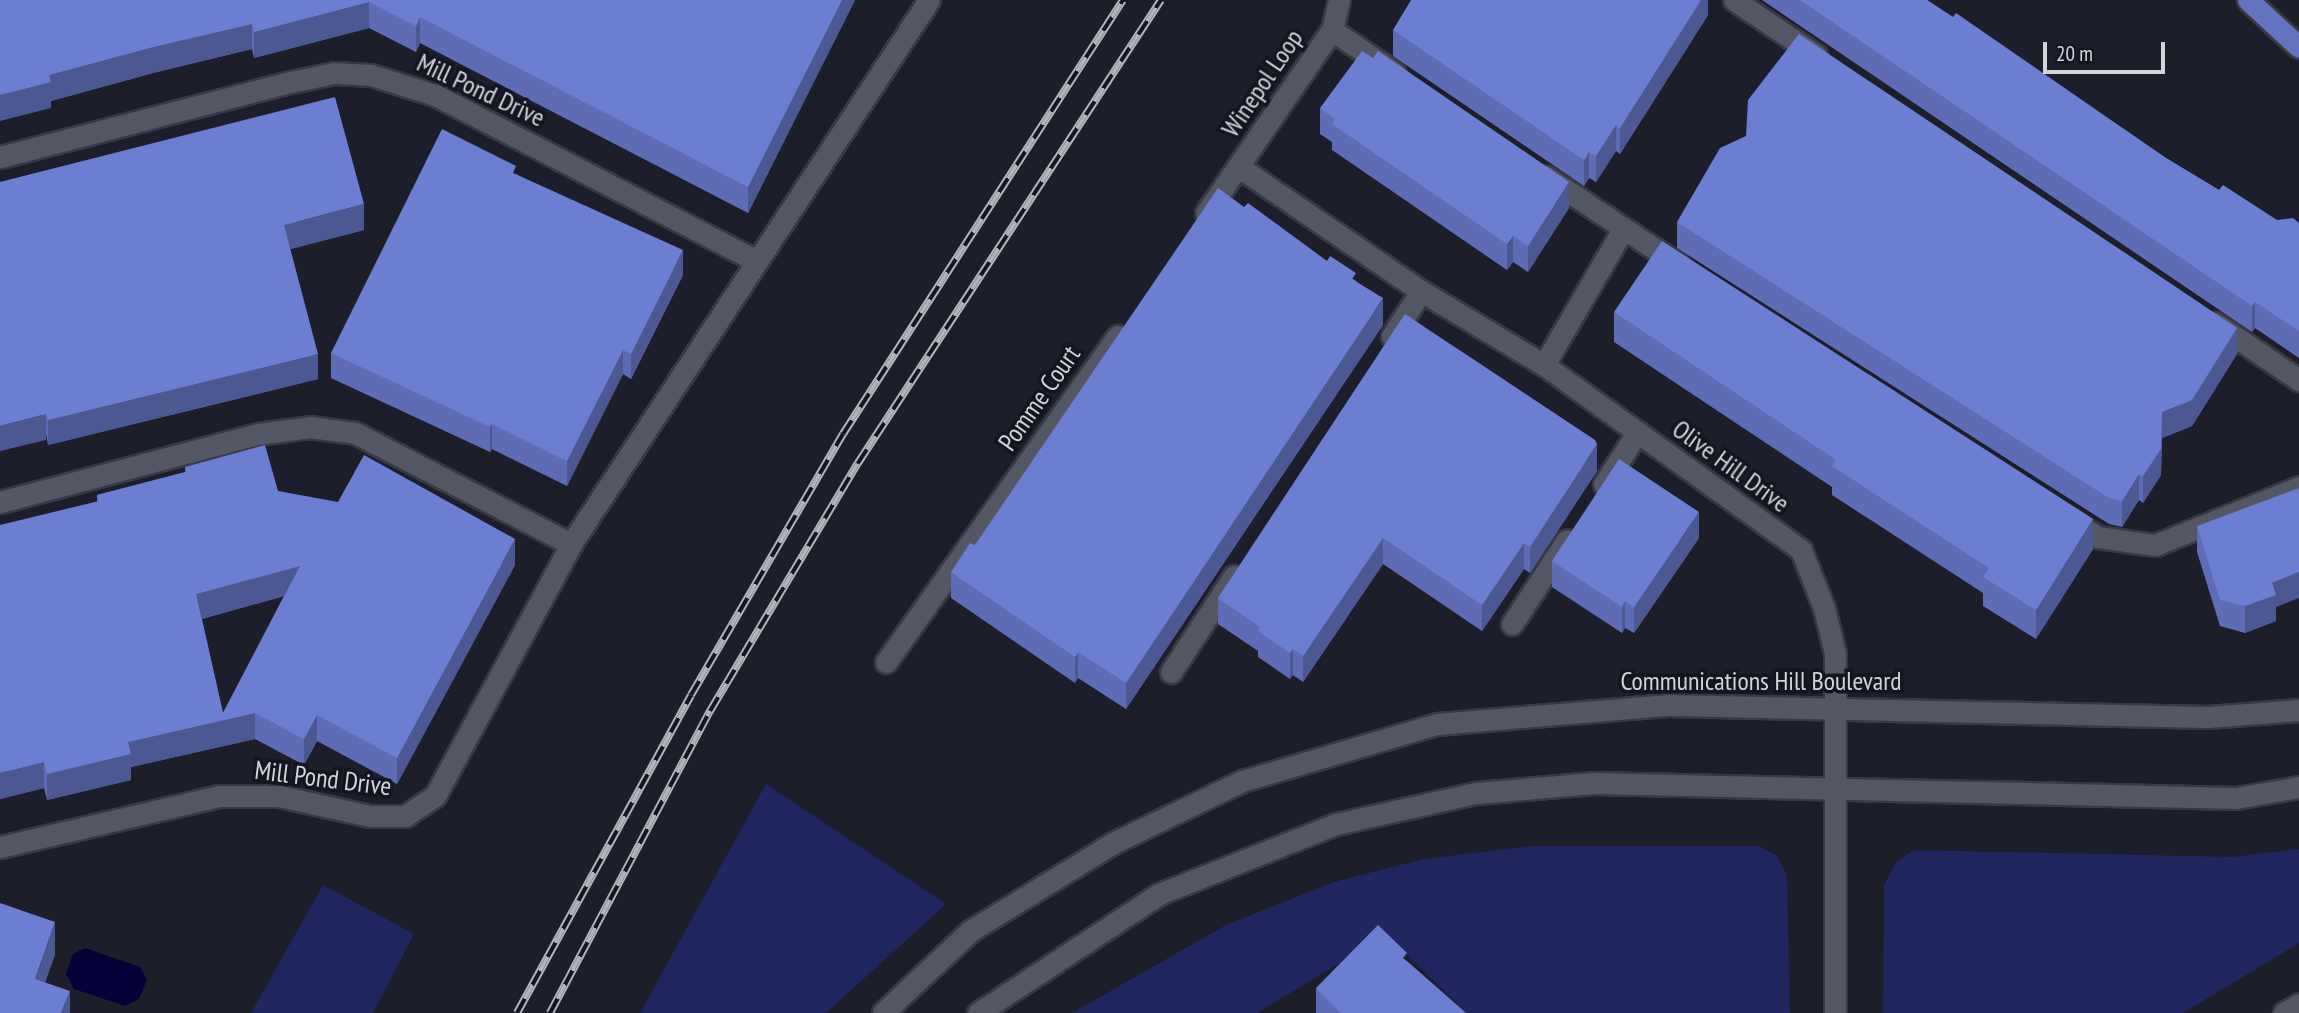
<!DOCTYPE html>
<html>
<head>
<meta charset="utf-8">
<style>
  body { margin:0 }
  #map { position:relative; width:2299px; height:1013px; overflow:hidden; background:#1c1f2a; font-family:"PT Sans Narrow",sans-serif }
  div>[style] { position:absolute }
  [style*='--x'] { left:calc(var(--x)*1px); top:calc(var(--y)*1px); width:calc(var(--w)*1px); rotate:calc(var(--a)*1deg) }
  .green>* { inset:0; background:#1f275e }
  .water>* { inset:0; background:#050036 }
  .roads { filter:drop-shadow(2px 0 #373a42) drop-shadow(-2px 0 #373a42) drop-shadow(0 2px #373a42) drop-shadow(0 -2px #373a42) }
  .minor>* { height:21px; margin:-10.5px; padding:0 10.5px; transform-origin:10.5px; border-radius:10.5px; background:#535763 }
  .major>* { height:21px; margin:-10.5px; padding:0 10.5px; transform-origin:10.5px; border-radius:10.5px; background:#6473bf }
  .rail>* { height:8px; margin-top:-4px; transform-origin:0; background:repeating-linear-gradient(90deg,#131620 0 16px,#b0b3bb 0 32px); box-sizing:border-box; border-block:2px solid #b0b3bb }
  .wall>* { inset:0; background:#5d6cb4 }
  .shaded-wall>* { inset:0; background:#4c5892 }
  .building>* { inset:0; background:#6c7ed1 }
  span { translate:-50% -50%; white-space:nowrap; text-align:center; line-height:1.15; -webkit-text-stroke:7px #131620; paint-order:stroke }
  .street-label { font-size:26px; color:#d1d4db }
  .scale { position:absolute; left:2043px; top:42px; width:122px; height:32px; box-sizing:border-box; border:4px solid #d1d4db; border-top:0; padding-left:9px; font-size:21px; line-height:24px; white-space:nowrap; color:#d1d4db; -webkit-text-stroke:5px #131620; paint-order:stroke }
</style>
</head>
<body>
<div id="map">
  <div class="green">
    <div style="clip-path:polygon(766px 784px,946px 904px,826px 1013px,640px 1013px)"></div>
    <div style="clip-path:polygon(1533px 846px,1759px 846px,1776px 855px,1787px 875px,1790px 1013px,1467px 1013px,1386px 935px,1257px 1013px,1072px 1013px,1226px 925px,1334px 882px,1424px 859px)"></div>
    <div style="clip-path:polygon(2299px 849px,2299px 943px,2183px 1013px,1883px 1013px,1884px 885px,1897px 861px,1914px 850px,2233px 857px)"></div>
    <div style="clip-path:polygon(323px 885px,414px 934px,373px 1013px,251px 1013px)"></div>
  </div>
  <div class="water">
    <div style="clip-path:polygon(85px 948px,140px 967px,147px 980px,139px 999px,125px 1006px,74px 989px,66px 974px,73px 954px)"></div>
  </div>
  <div class="roads">
    <div class="minor">
      <div style="--x:1339;--y:0;--w:31;--a:103"></div>
      <div style="--x:1332;--y:30;--w:76;--a:34.3"></div>
      <div style="--x:1734;--y:0;--w:99;--a:33.9"></div>
      <div style="--x:0;--y:157;--w:301;--a:-14.5"></div>
      <div style="--x:291;--y:82;--w:44;--a:-11.8"></div>
      <div style="--x:334;--y:73;--w:37;--a:3"></div>
      <div style="--x:371;--y:75;--w:67;--a:17.4"></div>
      <div style="--x:435;--y:95;--w:360;--a:27.3"></div>
      <div style="--x:1239;--y:167;--w:220;--a:34.3"></div>
      <div style="--x:1421;--y:291;--w:144;--a:31"></div>
      <div style="--x:1544;--y:365;--w:317;--a:35.7"></div>
      <div style="--x:1801;--y:550;--w:62;--a:68.4"></div>
      <div style="--x:1824;--y:608;--w:46;--a:76.3"></div>
      <div style="--x:1835;--y:653;--w:360;--a:90"></div>
      <div style="--x:1545;--y:176;--w:161;--a:33.6"></div>
      <div style="--x:1206;--y:213;--w:222;--a:-55.5"></div>
      <div style="--x:2215;--y:323;--w:102;--a:34.2"></div>
      <div style="--x:1392;--y:336;--w:54;--a:-57.2"></div>
      <div style="--x:1544;--y:365;--w:157;--a:-59.8"></div>
      <div style="--x:1604;--y:484;--w:61;--a:-57.1"></div>
      <div style="--x:0;--y:502;--w:267;--a:-14.8"></div>
      <div style="--x:258;--y:434;--w:52;--a:-7.7"></div>
      <div style="--x:310;--y:427;--w:45;--a:7.6"></div>
      <div style="--x:355;--y:433;--w:243;--a:27.2"></div>
      <div style="--x:2070;--y:519;--w:33;--a:33"></div>
      <div style="--x:2098;--y:537;--w:58;--a:8"></div>
      <div style="--x:2155;--y:545;--w:155;--a:-21.9"></div>
      <div style="--x:1512;--y:624;--w:100;--a:-56.8"></div>
      <div style="--x:886;--y:662;--w:400;--a:-54.6"></div>
      <div style="--x:1171;--y:672;--w:115;--a:-56.7"></div>
      <div style="--x:0;--y:847;--w:225;--a:-13.1"></div>
      <div style="--x:219;--y:796;--w:60;--a:0"></div>
      <div style="--x:279;--y:796;--w:93;--a:12.4"></div>
      <div style="--x:370;--y:816;--w:35;--a:0"></div>
      <div style="--x:405;--y:816;--w:36;--a:-34"></div>
      <div style="--x:435;--y:796;--w:286;--a:-61.6"></div>
      <div style="--x:571;--y:544;--w:651;--a:-56.65"></div>
      <div style="--x:883;--y:1013;--w:120;--a:-43.3"></div>
      <div style="--x:970;--y:931;--w:168;--a:-31.6"></div>
      <div style="--x:1113;--y:843;--w:143;--a:-25.7"></div>
      <div style="--x:1242;--y:781;--w:203;--a:-16.3"></div>
      <div style="--x:1437;--y:724;--w:233;--a:-4.7"></div>
      <div style="--x:1669;--y:705;--w:539;--a:1.28"></div>
      <div style="--x:2208;--y:717;--w:91;--a:-4.4"></div>
      <div style="--x:978;--y:1013;--w:217;--a:-33.3"></div>
      <div style="--x:1159;--y:894;--w:190;--a:-21.6"></div>
      <div style="--x:1336;--y:824;--w:143;--a:-12.5"></div>
      <div style="--x:1476;--y:793;--w:119;--a:-4.8"></div>
      <div style="--x:1595;--y:783;--w:641;--a:1.34"></div>
      <div style="--x:2236;--y:798;--w:64;--a:-9.9"></div>
      <div style="--x:2284;--y:1013;--w:17;--a:-31"></div>
    </div>
    <div class="major">
      <div style="--x:2248;--y:0;--w:69;--a:42.7"></div>
    </div>
  </div>
  <div class="rail">
    <div style="--x:517;--y:1013;--w:362;--a:-61.3"></div>
    <div style="--x:691;--y:695;--w:302;--a:-59.8"></div>
    <div style="--x:843;--y:434;--w:516;--a:-57.17"></div>
    <div style="--x:550;--y:1013;--w:342;--a:-62.1"></div>
    <div style="--x:710;--y:711;--w:289;--a:-59.2"></div>
    <div style="--x:858;--y:463;--w:553;--a:-56.8"></div>
  </div>
  <div class="wall">
    <div style="clip-path:polygon(0 0,855px 0,748px 213px,420px 43px,416px 52px,369px 28px,254px 58px,252px 49px,153px 73px,51px 101px,51px 108px)"></div>
    <div style="clip-path:polygon(1708px 0,1708px 15px,1620px 154px,1616px 151px,1596px 182px,1589px 178px,1584px 186px,1393px 56px,1393px 30px)"></div>
    <div style="clip-path:polygon(1762px 0,1927px 0,2166px 158px,2219px 190px,2277px 220px,2299px 223px,2299px 358px,2255px 328px,2252px 332px)"></div>
    <div style="clip-path:polygon(1320px 108px,1569px 208px,1528px 272px,1513px 262px,1507px 270px,1332px 150px,1332px 142px,1320px 134px)"></div>
    <div style="clip-path:polygon(516px 174px,683px 275px,631px 379px,623px 374px,567px 486px,492px 449px,490px 452px,331px 378px,331px 353px)"></div>
    <div style="clip-path:polygon(0 182px,364px 230px,290px 249px,318px 379px,48px 445px)"></div>
    <div style="clip-path:polygon(1244px 207px,1327px 261px,1356px 281px,1383px 325px,1126px 709px,1078px 678px,1075px 683px,951px 598px,951px 572px,975px 545px)"></div>
    <div style="clip-path:polygon(1677px 222px,2237px 354px,2192px 426px,2162px 438px,2161px 475px,2143px 503px,2139px 500px,2122px 527px,2109px 524px,1677px 248px)"></div>
    <div style="clip-path:polygon(1614px 312px,2093px 549px,2036px 639px,1983px 606px,1983px 593px,1832px 495px,1832px 487px,1614px 342px)"></div>
    <div style="clip-path:polygon(1405px 314px,1597px 471px,1530px 573px,1524px 569px,1482px 631px,1383px 564px,1303px 682px,1293px 675px,1290px 679px,1258px 657px,1258px 651px,1218px 624px,1218px 598px)"></div>
    <div style="clip-path:polygon(evenodd,185px 467px,278px 491px,515px 565px,397px 784px,317px 741px,304px 765px,255px 739px,131px 767px,131px 780px,47px 800px,44px 788px,0 799px,97px 502px,97px 495px,185px 472px,185px 467px,284px 596px,223px 713px,202px 619px,284px 596px)"></div>
    <div style="clip-path:polygon(2197px 526px,2276px 607px,2276px 621px,2245px 633px,2220px 626px,2197px 552px)"></div>
    <div style="clip-path:polygon(1699px 538px,1634px 633px,1625px 628px,1622px 633px,1552px 587px,1552px 561px)"></div>
    <div style="clip-path:polygon(1407px 961px,1466px 1013px,1316px 1013px,1316px 988px)"></div>
  </div>
  <div class="shaded-wall">
    <div style="clip-path:polygon(842px 0,855px 0,748px 213px,748px 187px)"></div>
    <div style="clip-path:polygon(1701px 0,1708px 0,1708px 15px,1620px 154px,1620px 128px)"></div>
    <div style="clip-path:polygon(369px 2px,369px 28px,254px 58px,254px 32px)"></div>
    <div style="clip-path:polygon(420px 17px,420px 43px,416px 52px,416px 26px)"></div>
    <div style="clip-path:polygon(252px 24px,252px 49px,153px 73px,51px 101px,51px 108px,0 121px,0 95px,49px 75px,153px 47px)"></div>
    <div style="clip-path:polygon(1616px 125px,1616px 151px,1596px 182px,1596px 156px)"></div>
    <div style="clip-path:polygon(1589px 152px,1589px 178px,1584px 186px,1584px 160px)"></div>
    <div style="clip-path:polygon(1569px 182px,1569px 208px,1528px 272px,1528px 246px)"></div>
    <div style="clip-path:polygon(364px 204px,364px 230px,284px 251px,284px 225px)"></div>
    <div style="clip-path:polygon(1513px 236px,1513px 262px,1507px 270px,1507px 244px)"></div>
    <div style="clip-path:polygon(683px 250px,683px 275px,631px 379px,631px 354px)"></div>
    <div style="clip-path:polygon(1383px 298px,1383px 325px,1126px 709px,1126px 683px)"></div>
    <div style="clip-path:polygon(2255px 302px,2255px 328px,2252px 332px,2252px 306px)"></div>
    <div style="clip-path:polygon(2237px 328px,2237px 354px,2192px 426px,2162px 438px,2161px 475px,2143px 503px,2143px 476px,2162px 412px)"></div>
    <div style="clip-path:polygon(623px 350px,623px 374px,567px 486px,567px 461px)"></div>
    <div style="clip-path:polygon(318px 354px,318px 379px,48px 445px,48px 420px)"></div>
    <div style="clip-path:polygon(46px 414px,46px 440px,0 451px,0 426px)"></div>
    <div style="clip-path:polygon(492px 424px,492px 449px,490px 452px,490px 427px)"></div>
    <div style="clip-path:polygon(1597px 444px,1597px 471px,1530px 573px,1530px 547px)"></div>
    <div style="clip-path:polygon(2139px 474px,2139px 500px,2122px 527px,2122px 501px)"></div>
    <div style="clip-path:polygon(1699px 512px,1699px 538px,1634px 633px,1634px 607px)"></div>
    <div style="clip-path:polygon(2093px 519px,2093px 549px,2036px 639px,2036px 610px)"></div>
    <div style="clip-path:polygon(1383px 538px,1383px 564px,1303px 682px,1303px 656px)"></div>
    <div style="clip-path:polygon(515px 539px,515px 565px,397px 784px,397px 758px)"></div>
    <div style="clip-path:polygon(1524px 543px,1524px 569px,1482px 631px,1482px 605px)"></div>
    <div style="clip-path:polygon(300px 566px,300px 592px,196px 620px,196px 594px)"></div>
    <div style="clip-path:polygon(2299px 572px,2299px 598px,2276px 607px,2276px 621px,2245px 633px,2245px 606px,2272px 583px)"></div>
    <div style="clip-path:polygon(1625px 601px,1625px 628px,1622px 633px,1622px 607px)"></div>
    <div style="clip-path:polygon(1293px 649px,1293px 675px,1290px 679px,1290px 653px)"></div>
    <div style="clip-path:polygon(1078px 652px,1078px 678px,1075px 683px,1075px 657px)"></div>
    <div style="clip-path:polygon(255px 713px,255px 739px,131px 767px,131px 780px,47px 800px,47px 774px,128px 742px)"></div>
    <div style="clip-path:polygon(317px 715px,317px 741px,304px 765px,304px 739px)"></div>
    <div style="clip-path:polygon(44px 762px,44px 788px,0 799px,0 773px)"></div>
    <div style="clip-path:polygon(55px 922px,55px 955px,35px 1011px,35px 979px)"></div>
    <div style="clip-path:polygon(70px 991px,70px 1013px,61px 1013px)"></div>
  </div>
  <div class="building">
    <div style="clip-path:polygon(0 0,842px 0,748px 187px,420px 17px,416px 26px,369px 2px,254px 32px,252px 24px,153px 47px,49px 75px,51px 82px,0 95px)"></div>
    <div style="clip-path:polygon(1411px 0,1701px 0,1620px 128px,1616px 125px,1596px 156px,1589px 152px,1584px 160px,1393px 30px)"></div>
    <div style="clip-path:polygon(1800px 0,1927px 0,1953px 17px,1956px 13px,2166px 158px,2219px 190px,2223px 185px,2277px 220px,2293px 218px,2299px 223px,2299px 331px,2255px 302px,2252px 306px)"></div>
    <div style="clip-path:polygon(1799px 34px,2237px 328px,2192px 400px,2162px 412px,2161px 449px,2143px 476px,2139px 474px,2122px 501px,2109px 498px,1677px 222px,1720px 148px,1746px 136px,1748px 100px)"></div>
    <div style="clip-path:polygon(1362px 51px,1373px 58px,1378px 51px,1569px 182px,1528px 246px,1513px 236px,1507px 244px,1332px 124px,1335px 119px,1320px 108px)"></div>
    <div style="clip-path:polygon(335px 97px,364px 204px,284px 225px,318px 354px,48px 420px,46px 414px,0 426px,0 182px)"></div>
    <div style="clip-path:polygon(442px 129px,516px 166px,513px 173px,683px 250px,631px 354px,623px 350px,567px 461px,492px 424px,490px 427px,331px 353px)"></div>
    <div style="clip-path:polygon(1218px 188px,1244px 207px,1248px 203px,1327px 261px,1330px 256px,1356px 273px,1352px 279px,1383px 298px,1126px 683px,1078px 652px,1075px 657px,951px 572px,970px 543px,975px 545px)"></div>
    <div style="clip-path:polygon(1662px 241px,2093px 519px,2036px 610px,1983px 577px,1989px 568px,1832px 466px,1836px 460px,1614px 312px)"></div>
    <div style="clip-path:polygon(1405px 314px,1595px 440px,1597px 444px,1530px 547px,1524px 543px,1482px 605px,1383px 538px,1303px 656px,1293px 649px,1290px 653px,1258px 631px,1260px 627px,1218px 598px)"></div>
    <div style="clip-path:polygon(evenodd,265px 445px,278px 491px,338px 502px,364px 455px,515px 539px,397px 758px,317px 715px,304px 739px,255px 713px,128px 742px,131px 754px,47px 774px,44px 762px,0 773px,0 525px,99px 501px,97px 495px,186px 472px,185px 467px,265px 445px,300px 566px,223px 713px,196px 594px,300px 566px)"></div>
    <div style="clip-path:polygon(1619px 459px,1699px 512px,1634px 607px,1625px 601px,1622px 607px,1552px 561px)"></div>
    <div style="clip-path:polygon(2299px 488px,2299px 572px,2272px 583px,2276px 595px,2245px 606px,2220px 600px,2197px 526px)"></div>
    <div style="clip-path:polygon(0 903px,55px 922px,35px 979px,70px 991px,61px 1013px,0 1013px)"></div>
    <div style="clip-path:polygon(1378px 925px,1407px 953px,1403px 958px,1466px 1013px,1341px 1013px,1316px 988px)"></div>
  </div>
  <div class="street-label">
    <span style="left:1262px;top:83px;rotate:-56deg">Winepol Loop</span>
    <span style="left:481px;top:90px;rotate:25deg">Mill Pond Drive</span>
    <span style="left:1039px;top:398px;rotate:-55deg">Pomme Court</span>
    <span style="left:1731px;top:466px;rotate:36deg">Olive Hill Drive</span>
    <span style="left:1761px;top:681px">Communications Hill Boulevard</span>
    <span style="left:323px;top:778px;rotate:7deg">Mill Pond Drive</span>
  </div>
  <div class="scale">20 m</div>
</div>
</body>
</html>
